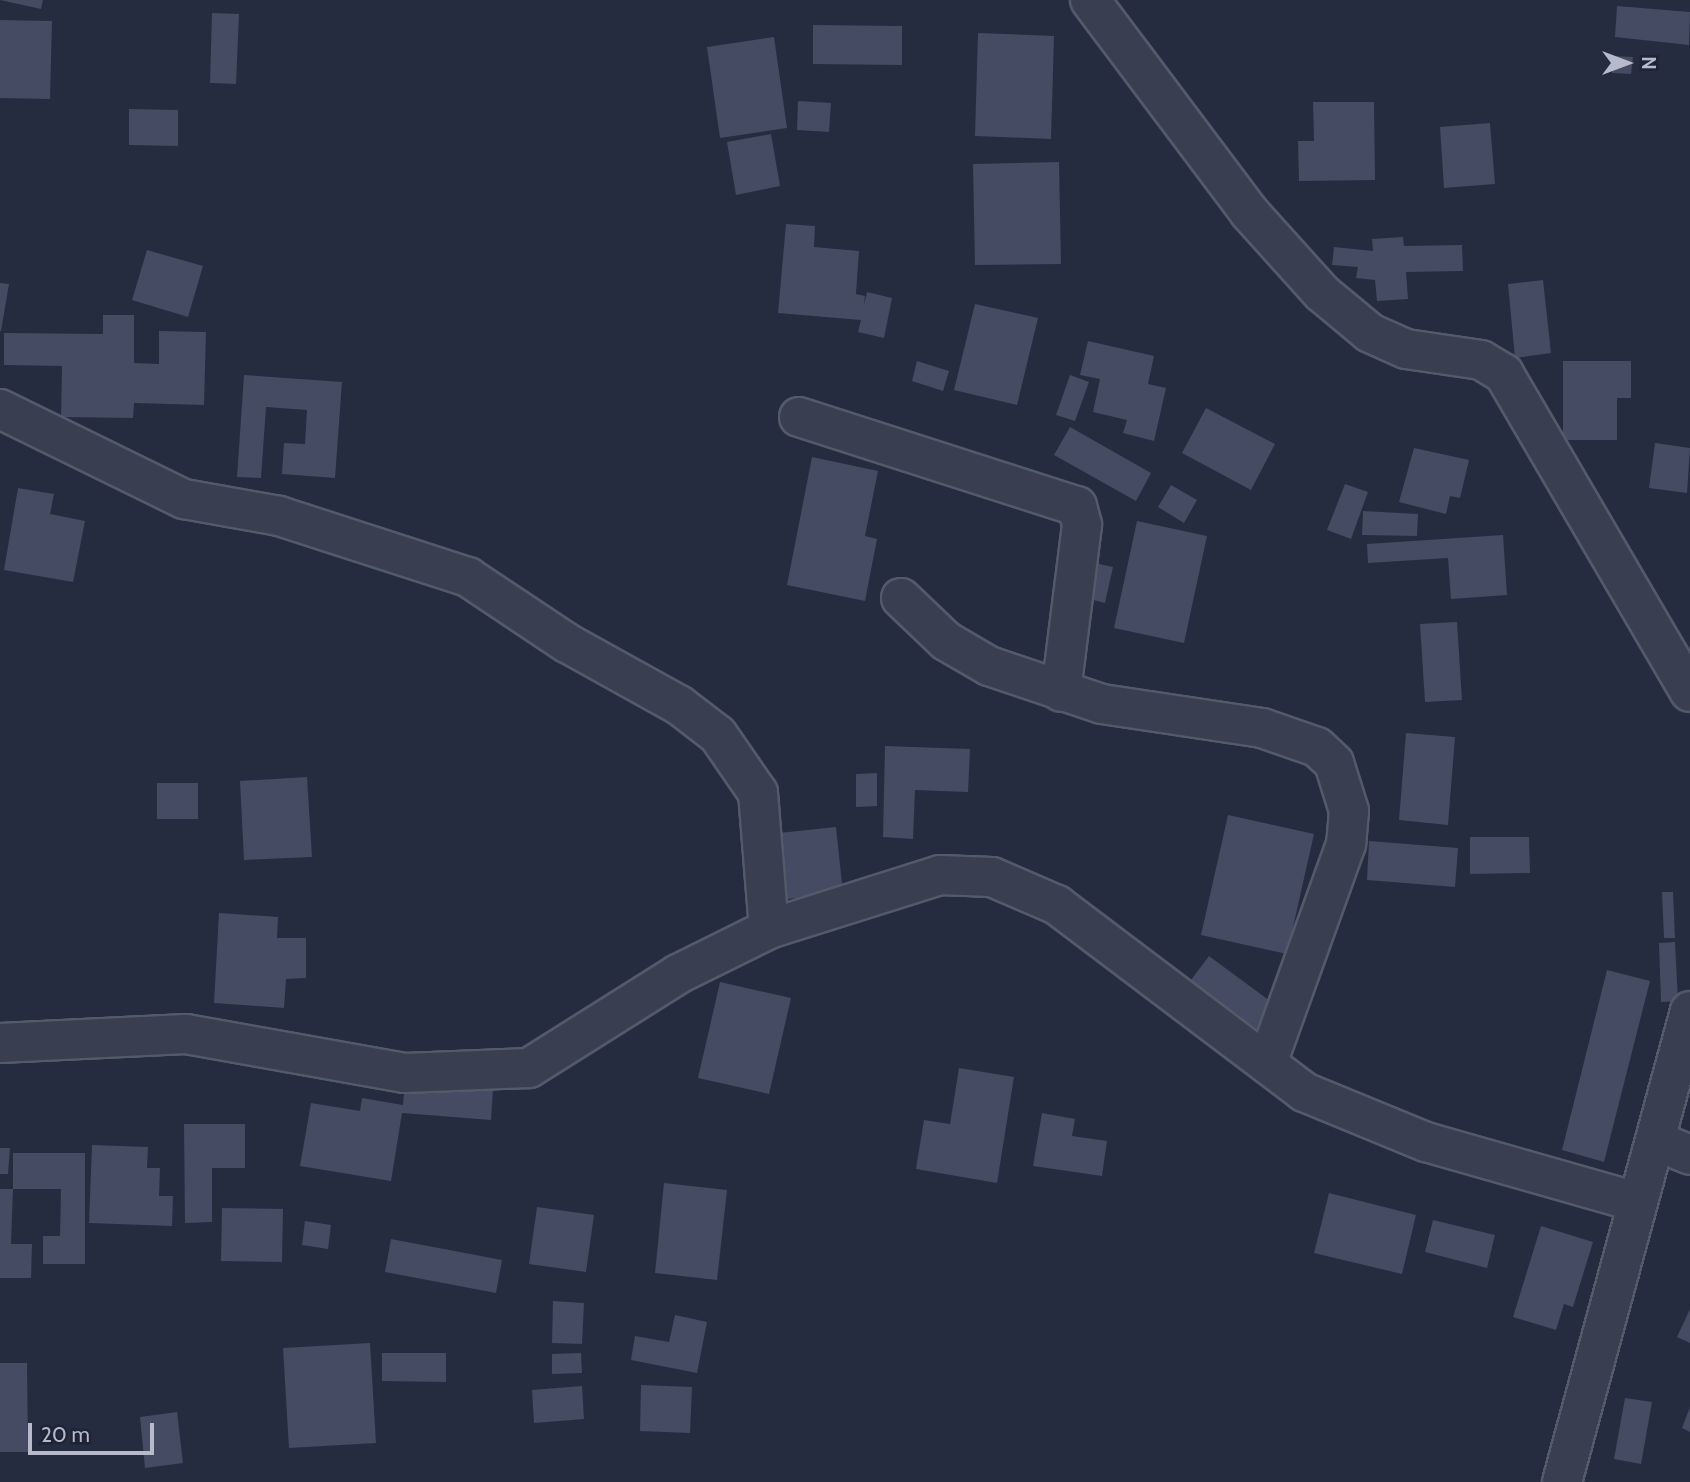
<!DOCTYPE html>
<html>
<head>
<meta charset="utf-8">
<style>
  body { margin:0 }
  #map { position:relative; width:1690px; height:1482px; overflow:hidden; background:#252c40; font-family:Cabin,sans-serif }
  div>[style] { position:absolute }
  [style*='--x'] { left:calc(var(--x)*1px); top:calc(var(--y)*1px); width:calc(var(--w)*1px); rotate:calc(var(--a)*1deg) }
  .building>* { inset:0; background:#444b62 }
  .roads { filter:drop-shadow(2px 0 #545a6a) drop-shadow(-2px 0 #545a6a) drop-shadow(0 2px #545a6a) drop-shadow(0 -2px #545a6a) }
  .street>* { height:38px; margin:-19px; padding:0 19px; transform-origin:19px; border-radius:19px; background:#393f50 }
  span { translate:-50% -50%; white-space:nowrap; text-align:center; line-height:1.15; -webkit-text-stroke:7px #1e2435; paint-order:stroke }
  .north { position:absolute; left:1592px; top:28px; width:70px; height:70px; -webkit-text-stroke:5px #1e2435; paint-order:stroke; rotate:90deg; font-size:19px; font-weight:700; line-height:28px; text-align:center; color:#b6baca }
  .north::after { content:''; display:block; margin:auto; width:24px; height:32px; background:#b6baca; clip-path:polygon(50% 0,100% 100%,50% 72%,0 100%) }
  .scale { position:absolute; left:28px; top:1423px; width:126px; height:32px; box-sizing:border-box; border:4px solid #b6baca; border-top:0; padding-left:9px; font-size:21px; line-height:24px; white-space:nowrap; color:#b6baca; -webkit-text-stroke:5px #1e2435; paint-order:stroke }
</style>
</head>
<body>
<div id="map">
  <div class="building">
    <div style="clip-path:polygon(0 0,43px 0,41px 9px)"></div>
    <div style="clip-path:polygon(1617px 6px,1690px 12px,1689px 45px,1615px 37px)"></div>
    <div style="clip-path:polygon(212px 13px,239px 14px,236px 84px,210px 83px)"></div>
    <div style="clip-path:polygon(0 20px,52px 21px,50px 99px,0 98px)"></div>
    <div style="clip-path:polygon(813px 25px,902px 26px,902px 65px,813px 64px)"></div>
    <div style="clip-path:polygon(978px 33px,1054px 36px,1051px 139px,975px 136px)"></div>
    <div style="clip-path:polygon(774px 37px,787px 128px,720px 138px,707px 47px)"></div>
    <div style="clip-path:polygon(1613px 56px,1633px 57px,1631px 74px,1612px 73px)"></div>
    <div style="clip-path:polygon(798px 101px,831px 103px,829px 132px,797px 130px)"></div>
    <div style="clip-path:polygon(1313px 102px,1374px 102px,1375px 180px,1299px 181px,1298px 141px,1314px 141px)"></div>
    <div style="clip-path:polygon(129px 109px,178px 110px,178px 146px,129px 145px)"></div>
    <div style="clip-path:polygon(1490px 123px,1495px 184px,1444px 188px,1440px 127px)"></div>
    <div style="clip-path:polygon(771px 134px,780px 186px,736px 195px,727px 142px)"></div>
    <div style="clip-path:polygon(1059px 162px,1061px 264px,975px 265px,973px 164px)"></div>
    <div style="clip-path:polygon(786px 224px,815px 226px,814px 247px,859px 251px,856px 294px,865px 296px,864px 305px,867px 292px,892px 298px,884px 338px,858px 332px,861px 320px,778px 313px)"></div>
    <div style="clip-path:polygon(1403px 237px,1404px 246px,1462px 245px,1463px 271px,1406px 272px,1408px 299px,1377px 301px,1375px 280px,1356px 278px,1358px 267px,1332px 265px,1334px 247px,1373px 251px,1372px 239px)"></div>
    <div style="clip-path:polygon(147px 250px,203px 266px,188px 317px,132px 300px)"></div>
    <div style="clip-path:polygon(1543px 280px,1551px 353px,1515px 358px,1508px 284px)"></div>
    <div style="clip-path:polygon(0 283px,9px 284px,1px 331px,0 331px)"></div>
    <div style="clip-path:polygon(975px 304px,1038px 318px,1017px 405px,954px 390px)"></div>
    <div style="clip-path:polygon(103px 315px,134px 315px,134px 363px,159px 364px,159px 331px,206px 332px,204px 405px,134px 403px,133px 418px,61px 417px,62px 366px,4px 365px,4px 333px,103px 334px)"></div>
    <div style="clip-path:polygon(1088px 341px,1154px 356px,1148px 384px,1166px 388px,1154px 441px,1123px 433px,1127px 420px,1093px 412px,1100px 379px,1080px 375px)"></div>
    <div style="clip-path:polygon(917px 361px,949px 371px,943px 391px,912px 381px)"></div>
    <div style="clip-path:polygon(1563px 361px,1631px 361px,1631px 398px,1617px 398px,1617px 440px,1563px 440px)"></div>
    <div style="clip-path:polygon(244px 375px,342px 382px,335px 478px,282px 474px,284px 443px,305px 444px,307px 410px,266px 407px,261px 478px,237px 477px)"></div>
    <div style="clip-path:polygon(1070px 375px,1089px 382px,1075px 421px,1056px 415px)"></div>
    <div style="clip-path:polygon(1206px 408px,1275px 444px,1251px 490px,1182px 453px)"></div>
    <div style="clip-path:polygon(1070px 427px,1151px 473px,1136px 501px,1054px 455px)"></div>
    <div style="clip-path:polygon(1655px 443px,1690px 448px,1687px 493px,1649px 488px)"></div>
    <div style="clip-path:polygon(1414px 448px,1469px 460px,1460px 498px,1450px 496px,1446px 514px,1399px 502px)"></div>
    <div style="clip-path:polygon(812px 457px,878px 471px,865px 536px,877px 539px,865px 601px,787px 585px)"></div>
    <div style="clip-path:polygon(1345px 484px,1368px 492px,1351px 539px,1327px 530px)"></div>
    <div style="clip-path:polygon(1171px 485px,1197px 500px,1184px 523px,1158px 507px)"></div>
    <div style="clip-path:polygon(18px 488px,54px 494px,50px 514px,85px 521px,73px 582px,4px 570px)"></div>
    <div style="clip-path:polygon(1363px 511px,1418px 514px,1417px 536px,1362px 535px)"></div>
    <div style="clip-path:polygon(1137px 521px,1207px 536px,1184px 643px,1114px 628px)"></div>
    <div style="clip-path:polygon(1503px 535px,1507px 595px,1451px 599px,1448px 558px,1368px 563px,1367px 544px)"></div>
    <div style="clip-path:polygon(1090px 562px,1113px 567px,1105px 603px,1082px 597px)"></div>
    <div style="clip-path:polygon(1457px 622px,1462px 700px,1425px 702px,1420px 624px)"></div>
    <div style="clip-path:polygon(1406px 733px,1455px 737px,1448px 825px,1399px 820px)"></div>
    <div style="clip-path:polygon(885px 746px,970px 749px,968px 792px,915px 790px,913px 839px,883px 837px)"></div>
    <div style="clip-path:polygon(877px 773px,877px 806px,856px 807px,856px 774px)"></div>
    <div style="clip-path:polygon(307px 777px,312px 857px,244px 860px,240px 781px)"></div>
    <div style="clip-path:polygon(157px 783px,198px 783px,198px 819px,157px 819px)"></div>
    <div style="clip-path:polygon(1228px 815px,1314px 834px,1287px 954px,1201px 935px)"></div>
    <div style="clip-path:polygon(836px 827px,843px 893px,787px 899px,779px 833px)"></div>
    <div style="clip-path:polygon(1470px 837px,1529px 837px,1530px 873px,1470px 874px)"></div>
    <div style="clip-path:polygon(1369px 841px,1458px 848px,1455px 887px,1367px 880px)"></div>
    <div style="clip-path:polygon(1662px 892px,1673px 892px,1675px 938px,1664px 938px)"></div>
    <div style="clip-path:polygon(219px 913px,278px 917px,277px 938px,306px 938px,306px 978px,286px 979px,284px 1008px,214px 1003px)"></div>
    <div style="clip-path:polygon(1675px 942px,1678px 1001px,1661px 1002px,1659px 943px)"></div>
    <div style="clip-path:polygon(1209px 956px,1278px 1007px,1260px 1031px,1191px 980px)"></div>
    <div style="clip-path:polygon(1607px 970px,1650px 981px,1604px 1162px,1562px 1150px)"></div>
    <div style="clip-path:polygon(720px 982px,791px 998px,769px 1094px,698px 1078px)"></div>
    <div style="clip-path:polygon(959px 1068px,1014px 1077px,997px 1183px,916px 1169px,924px 1120px,950px 1124px)"></div>
    <div style="clip-path:polygon(405px 1082px,493px 1089px,491px 1120px,402px 1113px,391px 1181px,300px 1166px,311px 1103px,360px 1111px,362px 1098px,403px 1105px)"></div>
    <div style="clip-path:polygon(1042px 1113px,1075px 1119px,1072px 1136px,1107px 1141px,1102px 1176px,1033px 1166px)"></div>
    <div style="clip-path:polygon(184px 1124px,245px 1124px,245px 1168px,212px 1168px,212px 1222px,185px 1223px)"></div>
    <div style="clip-path:polygon(92px 1145px,148px 1147px,147px 1168px,160px 1168px,159px 1196px,173px 1196px,172px 1226px,89px 1223px)"></div>
    <div style="clip-path:polygon(0 1148px,10px 1148px,8px 1174px,0 1174px)"></div>
    <div style="clip-path:polygon(13px 1153px,85px 1153px,85px 1264px,43px 1264px,43px 1236px,60px 1236px,61px 1189px,13px 1189px)"></div>
    <div style="clip-path:polygon(664px 1183px,727px 1190px,717px 1280px,655px 1273px)"></div>
    <div style="clip-path:polygon(0 1189px,13px 1189px,11px 1244px,32px 1244px,31px 1278px,0 1278px)"></div>
    <div style="clip-path:polygon(1329px 1193px,1416px 1215px,1402px 1274px,1314px 1253px)"></div>
    <div style="clip-path:polygon(537px 1207px,594px 1215px,586px 1272px,529px 1264px)"></div>
    <div style="clip-path:polygon(222px 1208px,283px 1209px,282px 1262px,221px 1261px)"></div>
    <div style="clip-path:polygon(1433px 1220px,1495px 1235px,1487px 1268px,1425px 1252px)"></div>
    <div style="clip-path:polygon(305px 1221px,331px 1225px,328px 1249px,302px 1245px)"></div>
    <div style="clip-path:polygon(1541px 1226px,1593px 1242px,1573px 1307px,1564px 1304px,1556px 1330px,1513px 1317px)"></div>
    <div style="clip-path:polygon(391px 1239px,502px 1260px,496px 1293px,385px 1272px)"></div>
    <div style="clip-path:polygon(553px 1301px,584px 1303px,582px 1344px,552px 1343px)"></div>
    <div style="clip-path:polygon(1690px 1309px,1690px 1343px,1677px 1337px)"></div>
    <div style="clip-path:polygon(675px 1315px,707px 1322px,697px 1373px,631px 1360px,635px 1336px,669px 1342px)"></div>
    <div style="clip-path:polygon(370px 1343px,376px 1443px,289px 1448px,283px 1348px)"></div>
    <div style="clip-path:polygon(382px 1353px,446px 1353px,446px 1382px,382px 1381px)"></div>
    <div style="clip-path:polygon(581px 1353px,582px 1373px,552px 1374px,552px 1354px)"></div>
    <div style="clip-path:polygon(0 1363px,27px 1363px,28px 1452px,0 1452px)"></div>
    <div style="clip-path:polygon(641px 1385px,692px 1387px,690px 1433px,640px 1431px)"></div>
    <div style="clip-path:polygon(582px 1386px,584px 1419px,534px 1423px,532px 1390px)"></div>
    <div style="clip-path:polygon(1625px 1398px,1652px 1402px,1641px 1464px,1614px 1459px)"></div>
    <div style="clip-path:polygon(1690px 1407px,1690px 1432px,1682px 1428px)"></div>
    <div style="clip-path:polygon(177px 1412px,183px 1463px,145px 1468px,140px 1417px)"></div>
  </div>
  <div class="roads">
    <div class="street">
      <div style="--x:1090;--y:0;--w:265;--a:53.1"></div>
      <div style="--x:1249;--y:212;--w:109;--a:48"></div>
      <div style="--x:1322;--y:293;--w:62;--a:39.8"></div>
      <div style="--x:1370;--y:333;--w:39;--a:24"></div>
      <div style="--x:1406;--y:349;--w:76;--a:8.3"></div>
      <div style="--x:1481;--y:360;--w:27;--a:31"></div>
      <div style="--x:1504;--y:374;--w:368;--a:59.7"></div>
      <div style="--x:0;--y:409;--w:205;--a:26.1"></div>
      <div style="--x:184;--y:499;--w:97;--a:10.1"></div>
      <div style="--x:279;--y:516;--w:199;--a:17.9"></div>
      <div style="--x:468;--y:577;--w:119;--a:33.7"></div>
      <div style="--x:567;--y:643;--w:128;--a:29"></div>
      <div style="--x:679;--y:705;--w:49;--a:37.6"></div>
      <div style="--x:718;--y:735;--w:70;--a:55.4"></div>
      <div style="--x:758;--y:793;--w:136;--a:85.4"></div>
      <div style="--x:799;--y:417;--w:292;--a:17.8"></div>
      <div style="--x:1077;--y:506;--w:20;--a:75"></div>
      <div style="--x:1082;--y:525;--w:168;--a:97.2"></div>
      <div style="--x:901;--y:598;--w:62;--a:43.7"></div>
      <div style="--x:946;--y:641;--w:50;--a:30.2"></div>
      <div style="--x:989;--y:666;--w:119;--a:18.6"></div>
      <div style="--x:1102;--y:704;--w:162;--a:8.5"></div>
      <div style="--x:1262;--y:728;--w:58;--a:19.1"></div>
      <div style="--x:1317;--y:747;--w:23;--a:43"></div>
      <div style="--x:1334;--y:763;--w:50;--a:72.6"></div>
      <div style="--x:1349;--y:811;--w:33;--a:95"></div>
      <div style="--x:1346;--y:844;--w:233;--a:109.8"></div>
      <div style="--x:0;--y:1043;--w:186;--a:-2.8"></div>
      <div style="--x:186;--y:1034;--w:222;--a:10.1"></div>
      <div style="--x:405;--y:1073;--w:124;--a:-2.3"></div>
      <div style="--x:529;--y:1068;--w:176;--a:-32.2"></div>
      <div style="--x:678;--y:974;--w:102;--a:-26.3"></div>
      <div style="--x:769;--y:929;--w:179;--a:-17.5"></div>
      <div style="--x:940;--y:875;--w:52;--a:2.2"></div>
      <div style="--x:992;--y:877;--w:71;--a:23.3"></div>
      <div style="--x:1057;--y:905;--w:310;--a:37.1"></div>
      <div style="--x:1304;--y:1092;--w:132;--a:22.3"></div>
      <div style="--x:1426;--y:1142;--w:219;--a:15.9"></div>
      <div style="--x:1656;--y:1141;--w:37;--a:22"></div>
      <div style="--x:1562;--y:1482;--w:488;--a:-74.8"></div>
    </div>
  </div>
  <div class="north">N</div>
  <div class="scale">20 m</div>
</div>
</body>
</html>
